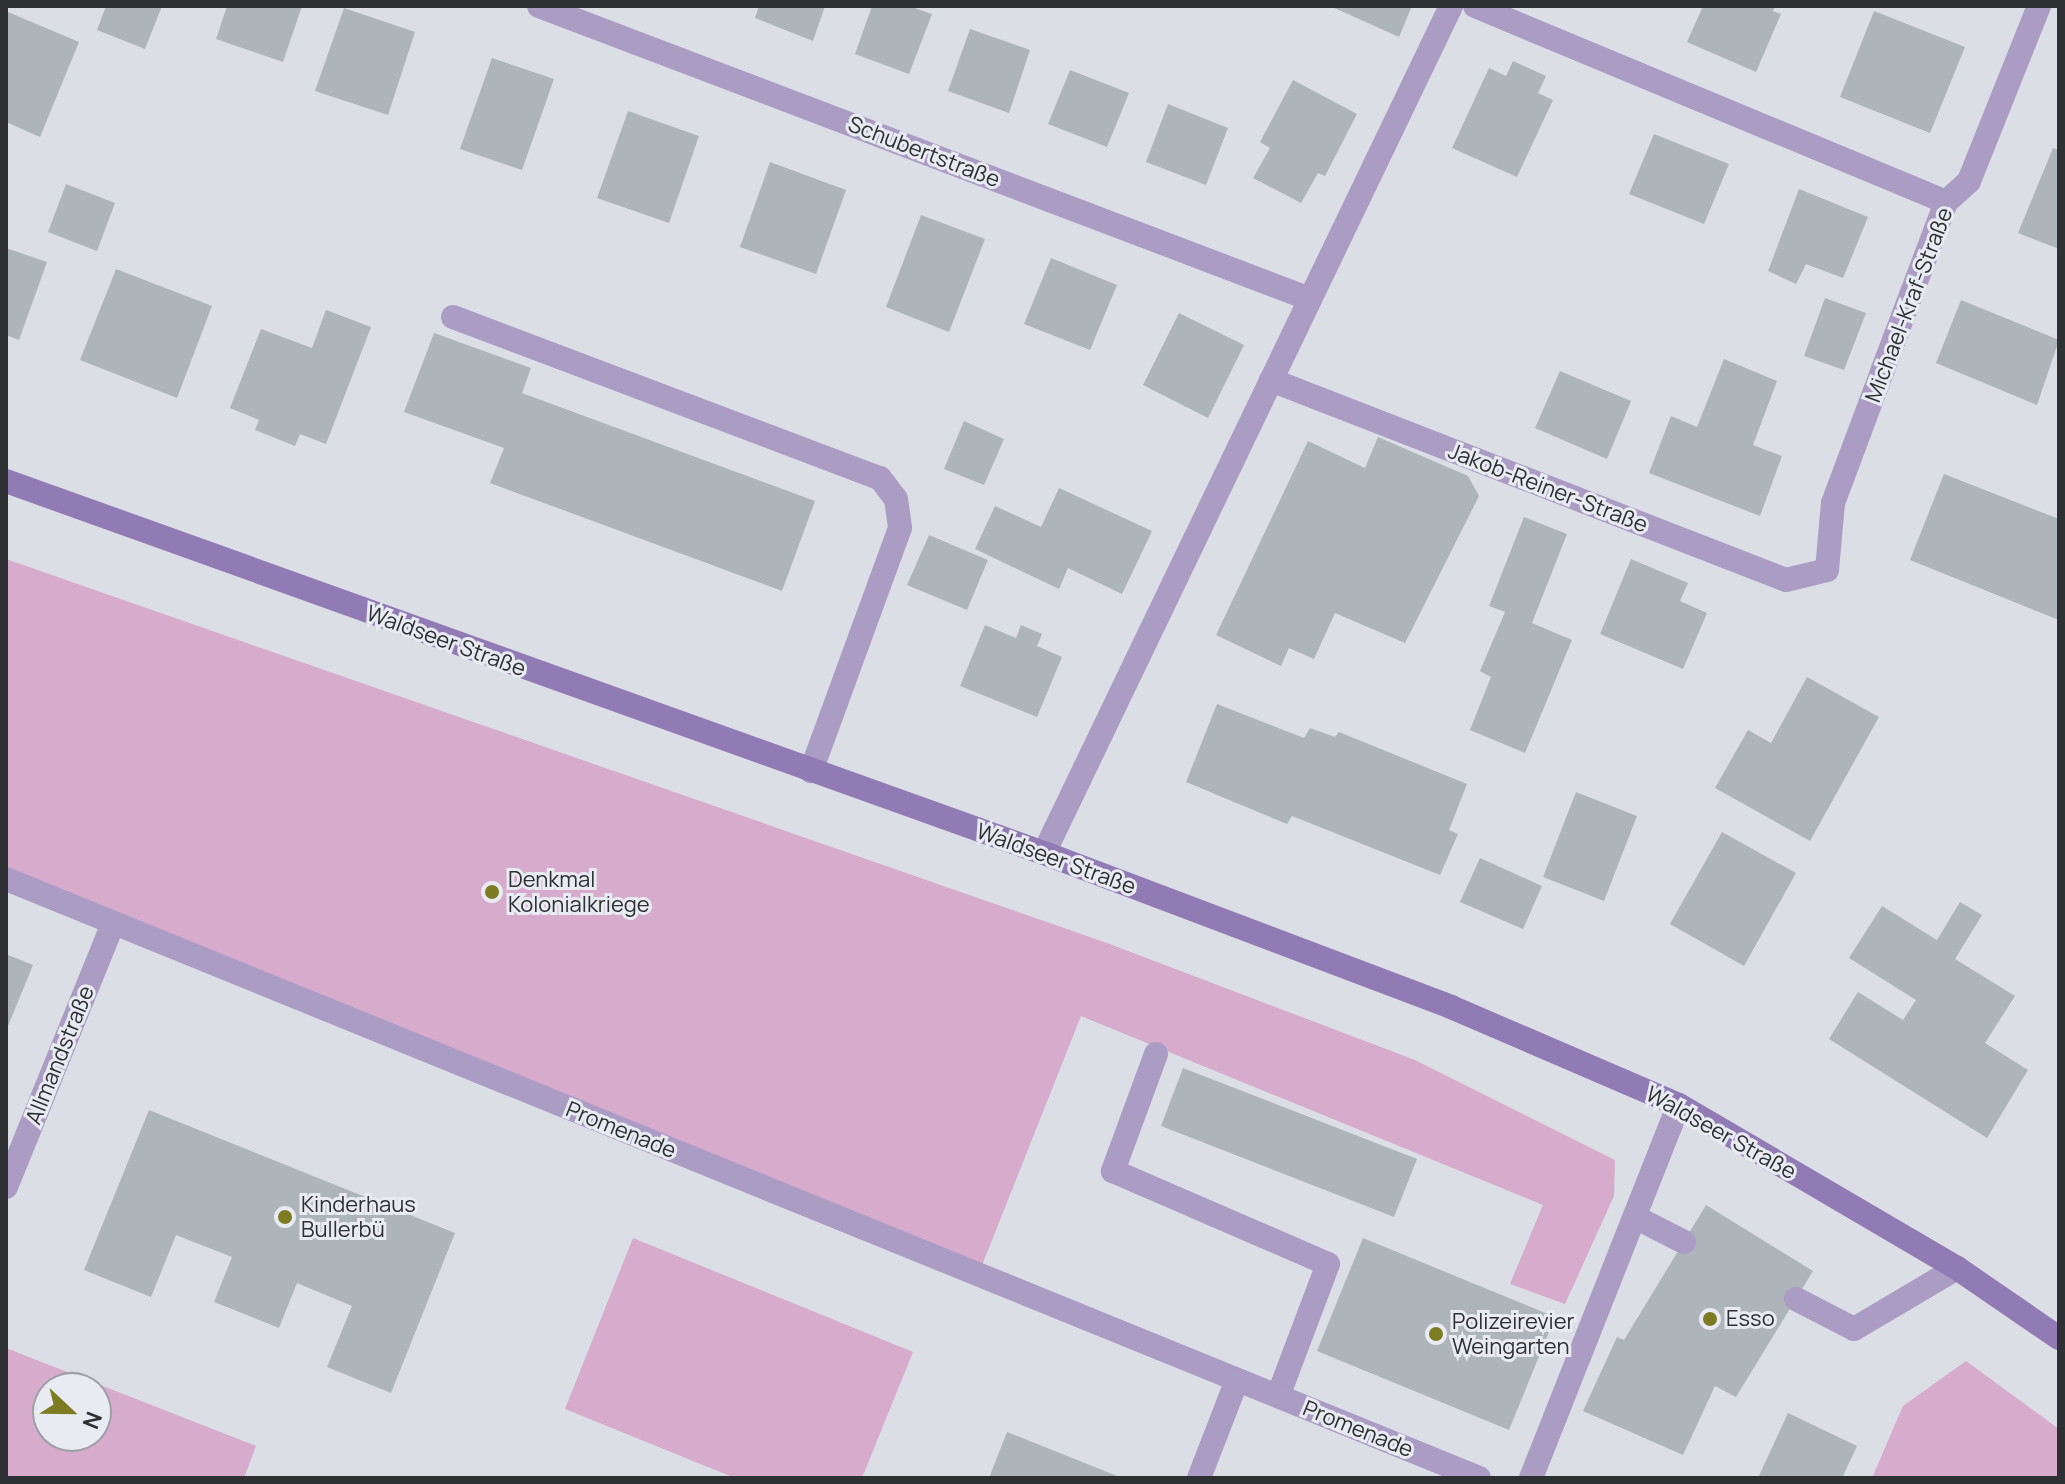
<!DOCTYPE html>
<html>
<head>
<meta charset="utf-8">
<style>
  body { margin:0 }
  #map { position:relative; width:2065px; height:1484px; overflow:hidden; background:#dbdee5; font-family:Manrope,sans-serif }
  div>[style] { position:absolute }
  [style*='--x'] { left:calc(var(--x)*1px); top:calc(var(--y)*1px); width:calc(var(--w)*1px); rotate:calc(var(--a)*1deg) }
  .green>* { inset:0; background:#d6abcc }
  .building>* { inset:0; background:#aeb5ba }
  .lane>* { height:24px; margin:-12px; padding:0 12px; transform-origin:12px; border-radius:12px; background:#aa9cc3 }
  .street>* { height:24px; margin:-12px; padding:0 12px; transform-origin:12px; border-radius:12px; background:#aa9cc3 }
  .secondary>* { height:24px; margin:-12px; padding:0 12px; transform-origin:12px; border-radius:12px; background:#917bb4 }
  .dots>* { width:22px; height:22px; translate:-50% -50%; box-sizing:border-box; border:4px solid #e8ebf2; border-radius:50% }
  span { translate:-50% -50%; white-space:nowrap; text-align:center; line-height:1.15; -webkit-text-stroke:6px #e8ebf2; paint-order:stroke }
  .street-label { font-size:22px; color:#2f3033 }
  .poi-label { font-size:22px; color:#2f3033 }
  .left { translate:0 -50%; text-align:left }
  .frame { position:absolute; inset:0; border:8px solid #2f3033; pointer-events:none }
  .north { position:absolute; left:32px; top:1372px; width:80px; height:80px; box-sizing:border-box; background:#e8ebf2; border:2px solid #9ea0a6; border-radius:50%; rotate:112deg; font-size:22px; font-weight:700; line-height:32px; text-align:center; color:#2f3033 }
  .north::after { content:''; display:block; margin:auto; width:28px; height:36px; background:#7d7c23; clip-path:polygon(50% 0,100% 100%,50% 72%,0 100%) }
</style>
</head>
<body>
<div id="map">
  <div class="green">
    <div style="clip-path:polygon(6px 559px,1107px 943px,1415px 1060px,1615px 1160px,1614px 1196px,1565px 1304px,1510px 1284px,1543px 1205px,1081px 1016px,977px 1278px,6px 879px)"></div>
    <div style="clip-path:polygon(633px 1238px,913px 1352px,862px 1478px,735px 1478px,565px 1409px)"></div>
    <div style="clip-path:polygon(evenodd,6px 1348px,256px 1446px,244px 1478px,6px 1478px,6px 1348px,96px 1388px,96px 1436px,48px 1436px,48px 1388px,96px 1388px)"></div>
    <div style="clip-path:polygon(1966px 1361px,2059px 1429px,2059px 1478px,1872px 1478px,1903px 1406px)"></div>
  </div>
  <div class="building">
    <div style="clip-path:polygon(106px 6px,162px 6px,145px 49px,97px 30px)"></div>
    <div style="clip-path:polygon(227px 6px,302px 6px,283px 62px,216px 39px)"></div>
    <div style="clip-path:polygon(759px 6px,825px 6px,813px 41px,755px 18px)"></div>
    <div style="clip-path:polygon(872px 6px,909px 6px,932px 14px,909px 74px,855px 54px)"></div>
    <div style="clip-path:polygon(1330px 6px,1412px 6px,1399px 37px)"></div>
    <div style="clip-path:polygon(1703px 6px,1775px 6px,1773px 11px,1781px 14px,1756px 72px,1687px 42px)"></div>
    <div style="clip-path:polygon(344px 8px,415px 32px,388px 115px,315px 91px)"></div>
    <div style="clip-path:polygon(1874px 11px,1965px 47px,1930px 133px,1840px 97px)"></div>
    <div style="clip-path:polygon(8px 12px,79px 42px,40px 137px,6px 122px)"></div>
    <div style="clip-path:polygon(970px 29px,1030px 50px,1009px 113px,948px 91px)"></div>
    <div style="clip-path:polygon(492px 58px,554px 79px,522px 170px,460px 149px)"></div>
    <div style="clip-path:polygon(1513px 61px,1546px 76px,1538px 93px,1553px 100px,1517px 177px,1452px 148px,1489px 68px,1506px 76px)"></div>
    <div style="clip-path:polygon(1070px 70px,1129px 93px,1107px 147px,1048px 124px)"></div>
    <div style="clip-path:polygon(1293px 80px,1357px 114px,1325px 176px,1318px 173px,1301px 203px,1253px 178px,1270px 148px,1260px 142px)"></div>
    <div style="clip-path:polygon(1168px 104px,1228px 128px,1206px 185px,1146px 162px)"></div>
    <div style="clip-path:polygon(628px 111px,699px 136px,669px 223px,597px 198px)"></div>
    <div style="clip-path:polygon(1654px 134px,1729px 164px,1704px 224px,1629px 194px)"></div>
    <div style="clip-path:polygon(2053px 148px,2059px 150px,2059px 249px,2018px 233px)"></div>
    <div style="clip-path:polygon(770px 162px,846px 190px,816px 274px,740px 247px)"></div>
    <div style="clip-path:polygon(66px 184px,115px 203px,97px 251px,48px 232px)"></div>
    <div style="clip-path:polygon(1799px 189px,1868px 217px,1843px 278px,1806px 264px,1796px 284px,1768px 271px)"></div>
    <div style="clip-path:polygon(921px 215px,985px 239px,949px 332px,886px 307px)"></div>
    <div style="clip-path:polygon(6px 248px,47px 262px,19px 340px,6px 335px)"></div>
    <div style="clip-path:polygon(1051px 258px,1117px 285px,1090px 350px,1024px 324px)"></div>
    <div style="clip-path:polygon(116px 269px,212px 306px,177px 398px,80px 360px)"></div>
    <div style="clip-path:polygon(1825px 298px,1866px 313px,1844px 370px,1804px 356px)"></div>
    <div style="clip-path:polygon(1961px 300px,2059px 340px,2037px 405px,1936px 363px)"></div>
    <div style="clip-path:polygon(326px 310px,371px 327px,326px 444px,300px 434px,295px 446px,255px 430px,259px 420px,230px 408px,261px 329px,312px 348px)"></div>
    <div style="clip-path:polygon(1179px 313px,1244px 345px,1208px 418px,1143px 385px)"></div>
    <div style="clip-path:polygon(434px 333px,531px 368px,522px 393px,815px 501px,782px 591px,490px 483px,504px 448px,404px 412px)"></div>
    <div style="clip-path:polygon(1724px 359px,1777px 381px,1753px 445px,1782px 456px,1760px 516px,1649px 473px,1671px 416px,1697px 427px)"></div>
    <div style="clip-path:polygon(1560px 371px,1631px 401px,1607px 459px,1535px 428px)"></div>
    <div style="clip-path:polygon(964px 421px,1004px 439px,984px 485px,944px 469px)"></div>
    <div style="clip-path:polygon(1378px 437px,1468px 476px,1479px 496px,1405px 643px,1335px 613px,1314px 659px,1289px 648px,1281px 666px,1216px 635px,1308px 441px,1365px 468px)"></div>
    <div style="clip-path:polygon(1944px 474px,2059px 519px,2059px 620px,1910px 560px)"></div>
    <div style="clip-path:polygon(1059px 488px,1152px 531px,1122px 594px,1068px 568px,1059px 589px,975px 549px,995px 506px,1041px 527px)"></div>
    <div style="clip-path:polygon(1524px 517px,1567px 534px,1532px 623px,1572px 640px,1525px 753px,1470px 730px,1491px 677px,1480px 671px,1505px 612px,1489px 606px)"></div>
    <div style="clip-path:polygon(929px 535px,988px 560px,967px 610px,907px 585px)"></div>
    <div style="clip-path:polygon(1631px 559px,1688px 583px,1680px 601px,1707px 613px,1683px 669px,1600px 634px)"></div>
    <div style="clip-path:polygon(985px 625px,1016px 638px,1021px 625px,1042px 634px,1037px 646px,1062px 657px,1037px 717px,960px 686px)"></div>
    <div style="clip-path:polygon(1807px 677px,1879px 717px,1810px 841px,1715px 788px,1748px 730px,1771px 743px)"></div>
    <div style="clip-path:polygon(1217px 704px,1304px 738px,1310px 728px,1335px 737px,1339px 732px,1467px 784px,1449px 830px,1458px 834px,1440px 875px,1292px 816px,1287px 824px,1186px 782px)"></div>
    <div style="clip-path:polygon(1576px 792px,1637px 816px,1604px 901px,1543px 877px)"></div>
    <div style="clip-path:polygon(1722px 832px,1796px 873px,1744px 966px,1670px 924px)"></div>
    <div style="clip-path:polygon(1480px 858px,1542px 886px,1523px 929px,1460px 902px)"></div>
    <div style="clip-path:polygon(1960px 902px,1982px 915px,1955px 959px,2015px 996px,1985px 1043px,2028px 1070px,1987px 1138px,1829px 1039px,1858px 992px,1903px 1020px,1916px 1000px,1849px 958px,1882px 906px,1937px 940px)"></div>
    <div style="clip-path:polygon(6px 954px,33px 965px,6px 1031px)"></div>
    <div style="clip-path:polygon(1183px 1068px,1417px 1159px,1394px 1217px,1161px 1126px)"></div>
    <div style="clip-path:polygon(149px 1110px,455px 1233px,391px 1393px,327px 1367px,352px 1306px,297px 1283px,279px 1328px,214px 1302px,232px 1257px,176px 1235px,151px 1297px,84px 1270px)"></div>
    <div style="clip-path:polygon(1706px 1205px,1813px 1271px,1736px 1397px,1715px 1386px,1683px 1455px,1583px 1411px,1617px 1337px,1624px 1340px)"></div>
    <div style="clip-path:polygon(1363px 1238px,1555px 1317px,1509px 1430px,1317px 1351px)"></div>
    <div style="clip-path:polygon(1788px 1413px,1857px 1446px,1842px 1478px,1758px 1478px)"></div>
    <div style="clip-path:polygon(1007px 1432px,1122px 1478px,989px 1478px)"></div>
  </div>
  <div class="lane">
    <div style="--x:453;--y:317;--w:456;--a:20.7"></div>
    <div style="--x:880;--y:478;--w:26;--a:53"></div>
    <div style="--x:896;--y:499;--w:29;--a:82"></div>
    <div style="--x:900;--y:528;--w:259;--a:110.1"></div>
    <div style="--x:1156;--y:1054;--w:125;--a:110.2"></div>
    <div style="--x:1113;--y:1171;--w:234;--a:23.4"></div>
    <div style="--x:1328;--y:1264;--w:141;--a:110.7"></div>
    <div style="--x:1635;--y:1217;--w:55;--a:27"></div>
    <div style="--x:1796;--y:1299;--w:65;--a:27.3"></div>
    <div style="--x:1854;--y:1329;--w:120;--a:-30.6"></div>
    <div style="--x:1531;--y:1478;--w:401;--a:-68.4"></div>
  </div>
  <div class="street">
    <div style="--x:539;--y:6;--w:825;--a:20.81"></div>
    <div style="--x:1475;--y:6;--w:510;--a:22.59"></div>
    <div style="--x:1271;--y:380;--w:552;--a:21.22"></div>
    <div style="--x:1786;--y:580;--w:42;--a:-13.7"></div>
    <div style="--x:1827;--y:570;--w:67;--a:-84.9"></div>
    <div style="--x:1833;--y:503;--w:143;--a:-69.5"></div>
    <div style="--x:1883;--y:369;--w:178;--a:-69.3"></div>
    <div style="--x:1946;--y:202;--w:31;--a:-42"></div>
    <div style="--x:1969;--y:181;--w:188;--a:-68.2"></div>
    <div style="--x:1044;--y:853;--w:940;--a:-64.33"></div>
    <div style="--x:6;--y:879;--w:1590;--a:22.13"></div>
    <div style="--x:6;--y:1187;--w:285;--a:-67.9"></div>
    <div style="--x:1199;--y:1478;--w:105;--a:-68.8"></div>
  </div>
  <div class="secondary">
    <div style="--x:6;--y:481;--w:1103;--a:19.72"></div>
    <div style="--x:1044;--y:853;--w:435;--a:20.7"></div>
    <div style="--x:1451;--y:1007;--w:248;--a:23.3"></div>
    <div style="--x:1679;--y:1105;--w:322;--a:30.4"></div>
    <div style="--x:1957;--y:1268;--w:124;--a:34.5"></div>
  </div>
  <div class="dots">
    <div style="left:492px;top:892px;background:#7d7c23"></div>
    <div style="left:285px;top:1217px;background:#7d7c23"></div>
    <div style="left:1710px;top:1319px;background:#7d7c23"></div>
    <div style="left:1436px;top:1334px;background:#7d7c23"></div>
  </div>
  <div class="street-label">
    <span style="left:924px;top:152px;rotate:21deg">Schubertstraße</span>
    <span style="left:1909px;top:305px;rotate:-69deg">Michael-Kraf-Straße</span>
    <span style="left:1548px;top:488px;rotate:21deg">Jakob-Reiner-Straße</span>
    <span style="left:446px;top:641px;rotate:20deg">Waldseer Straße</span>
    <span style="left:1056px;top:859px;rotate:20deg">Waldseer Straße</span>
    <span style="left:60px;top:1055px;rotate:-68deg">Allmandstraße</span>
    <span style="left:621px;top:1130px;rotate:22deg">Promenade</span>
    <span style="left:1721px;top:1133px;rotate:29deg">Waldseer Straße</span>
    <span style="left:1358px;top:1429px;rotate:22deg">Promenade</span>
  </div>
  <div class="poi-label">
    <span class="left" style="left:508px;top:892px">Denkmal<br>Kolonialkriege</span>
    <span class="left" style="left:301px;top:1217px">Kinderhaus<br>Bullerbü</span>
    <span class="left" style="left:1726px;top:1319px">Esso</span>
    <span class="left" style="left:1452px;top:1334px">Polizeirevier<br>Weingarten</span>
  </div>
  <div class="frame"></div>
  <div class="north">N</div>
</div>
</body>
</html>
